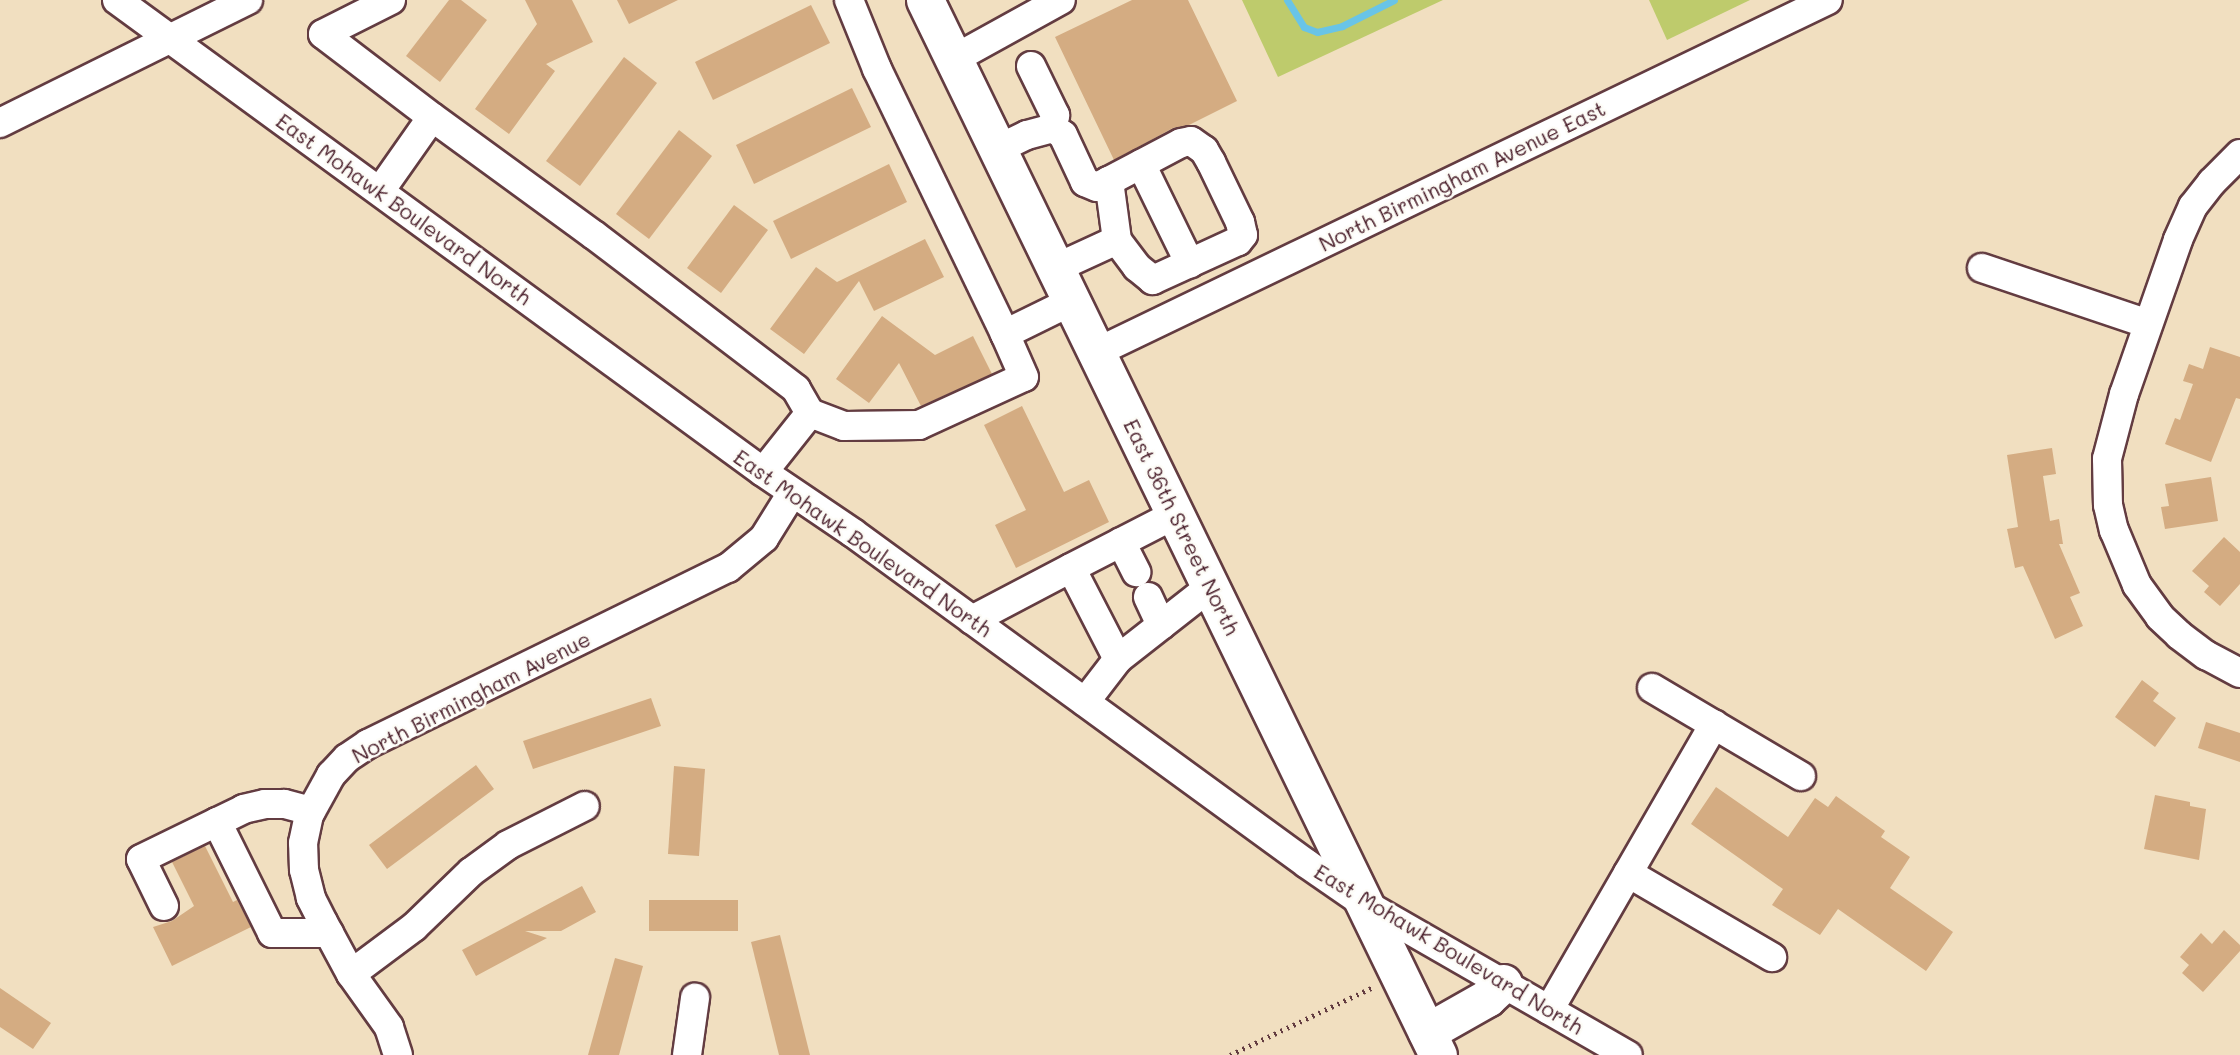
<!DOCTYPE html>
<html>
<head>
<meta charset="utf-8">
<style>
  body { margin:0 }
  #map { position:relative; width:2240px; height:1055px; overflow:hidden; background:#f1dfc0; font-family:Mali,sans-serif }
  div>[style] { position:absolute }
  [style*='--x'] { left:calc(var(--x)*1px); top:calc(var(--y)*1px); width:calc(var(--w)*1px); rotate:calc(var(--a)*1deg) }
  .green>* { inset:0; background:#becb6c }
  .stream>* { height:7px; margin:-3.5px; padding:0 3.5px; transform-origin:3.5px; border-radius:3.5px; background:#69c4e7 }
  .building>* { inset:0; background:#d4ac82 }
  .path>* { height:4.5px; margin-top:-2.25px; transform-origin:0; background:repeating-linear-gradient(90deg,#633c41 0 2px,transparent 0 7px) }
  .roads { filter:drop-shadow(2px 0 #633c41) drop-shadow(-2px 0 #633c41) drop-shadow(0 2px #633c41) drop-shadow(0 -2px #633c41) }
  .minor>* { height:28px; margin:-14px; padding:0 14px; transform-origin:14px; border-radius:14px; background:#fff }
  .major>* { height:37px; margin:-18.5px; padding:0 18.5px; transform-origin:18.5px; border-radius:18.5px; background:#fff }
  span { translate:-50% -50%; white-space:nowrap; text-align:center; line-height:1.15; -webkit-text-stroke:5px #fdfcf7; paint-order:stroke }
  .street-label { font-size:21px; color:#4a1f2b }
</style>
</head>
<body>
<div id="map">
  <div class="green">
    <div style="clip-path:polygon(1242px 0,1443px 0,1278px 77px)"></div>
    <div style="clip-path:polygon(1649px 0,1750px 0,1667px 40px)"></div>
  </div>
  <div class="stream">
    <div style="--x:1287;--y:0;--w:32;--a:58"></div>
    <div style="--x:1304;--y:27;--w:14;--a:21"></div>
    <div style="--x:1317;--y:32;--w:26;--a:-13"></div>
    <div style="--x:1342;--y:26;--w:58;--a:-26.6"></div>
  </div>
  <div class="building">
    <div style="clip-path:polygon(449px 0,461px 0,487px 20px,440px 82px,406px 56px)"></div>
    <div style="clip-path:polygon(525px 0,572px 0,593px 42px,546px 64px,555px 71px,509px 134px,475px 109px,537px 24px)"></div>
    <div style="clip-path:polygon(617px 0,678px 0,629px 24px)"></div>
    <div style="clip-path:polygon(1132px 0,1188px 0,1237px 101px,1189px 125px,1173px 128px,1114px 160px,1055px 37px)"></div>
    <div style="clip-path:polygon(811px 5px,830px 43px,713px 100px,695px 62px)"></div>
    <div style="clip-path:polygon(624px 57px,657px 83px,580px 186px,546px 161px)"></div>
    <div style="clip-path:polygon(852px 88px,871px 127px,754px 184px,736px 145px)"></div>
    <div style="clip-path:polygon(679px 130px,712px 156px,649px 239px,616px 214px)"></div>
    <div style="clip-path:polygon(889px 164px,907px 202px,791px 259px,773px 221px)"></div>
    <div style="clip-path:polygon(734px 205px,768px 230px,721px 293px,687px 268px)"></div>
    <div style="clip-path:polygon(925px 239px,944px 277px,874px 311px,859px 281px,804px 354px,770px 329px,816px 267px,837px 282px)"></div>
    <div style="clip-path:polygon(882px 316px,935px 355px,973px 336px,992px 374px,921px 406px,899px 363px,869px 403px,836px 379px)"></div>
    <div style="clip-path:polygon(2210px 347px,2240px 357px,2240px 399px,2236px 398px,2211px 462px,2165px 444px,2175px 418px,2180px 420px,2193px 384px,2183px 381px,2189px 364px,2203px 369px)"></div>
    <div style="clip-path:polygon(1022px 406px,1064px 492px,1089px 480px,1109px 522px,1016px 568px,995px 525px,1026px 510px,984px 425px)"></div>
    <div style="clip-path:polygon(2052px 448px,2056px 474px,2043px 476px,2050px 521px,2059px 519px,2063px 544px,2059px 544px,2080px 593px,2070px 597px,2083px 626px,2055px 639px,2023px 566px,2015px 568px,2007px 529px,2018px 527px,2007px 455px)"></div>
    <div style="clip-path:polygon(2211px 477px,2218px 521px,2165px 529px,2161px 507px,2169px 506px,2165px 484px)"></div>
    <div style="clip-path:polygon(2224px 537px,2240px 552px,2240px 584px,2220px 606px,2204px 592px,2209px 586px,2192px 571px)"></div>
    <div style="clip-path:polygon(2142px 680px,2159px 693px,2153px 701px,2176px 718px,2155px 747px,2115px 717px)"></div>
    <div style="clip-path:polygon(651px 698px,661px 726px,533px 769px,523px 741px)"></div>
    <div style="clip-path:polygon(2206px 722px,2240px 733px,2240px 762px,2198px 748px)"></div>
    <div style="clip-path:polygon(476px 765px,494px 789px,387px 869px,369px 845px)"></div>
    <div style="clip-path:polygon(674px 766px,705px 769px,699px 856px,668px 854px)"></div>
    <div style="clip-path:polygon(1716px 787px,1788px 837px,1815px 798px,1828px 807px,1836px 796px,1885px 831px,1881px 837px,1910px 857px,1890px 888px,1953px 932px,1926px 971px,1838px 909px,1820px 935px,1772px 905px,1783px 889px,1691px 824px)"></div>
    <div style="clip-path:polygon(2155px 795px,2190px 802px,2190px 806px,2206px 809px,2199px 860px,2144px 849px)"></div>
    <div style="clip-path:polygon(205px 846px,233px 902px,237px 900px,251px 927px,172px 966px,153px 927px,172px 921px,194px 906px,172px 862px)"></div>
    <div style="clip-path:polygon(582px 886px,596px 912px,561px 931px,525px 931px,547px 938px,476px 976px,462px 950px)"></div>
    <div style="clip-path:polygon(649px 900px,738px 900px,738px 931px,649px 931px)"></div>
    <div style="clip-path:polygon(2224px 930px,2240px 945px,2240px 951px,2203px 992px,2182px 973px,2189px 965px,2180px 957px,2201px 933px,2212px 944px)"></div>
    <div style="clip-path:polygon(780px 935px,810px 1055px,779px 1055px,751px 942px)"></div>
    <div style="clip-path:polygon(615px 958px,643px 966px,619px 1055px,588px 1055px)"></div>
    <div style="clip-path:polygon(0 988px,51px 1023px,33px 1049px,0 1027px)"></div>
  </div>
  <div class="path">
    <div style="--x:1230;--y:1055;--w:158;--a:-25.4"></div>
  </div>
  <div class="roads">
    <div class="minor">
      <div style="--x:117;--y:0;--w:800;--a:36.15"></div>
      <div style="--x:763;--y:472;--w:109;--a:34.1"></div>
      <div style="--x:853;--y:533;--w:562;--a:36.09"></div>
      <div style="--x:1307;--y:864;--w:70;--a:34.6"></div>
      <div style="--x:1365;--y:904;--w:303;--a:29.9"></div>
      <div style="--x:391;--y:0;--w:76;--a:153.4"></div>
      <div style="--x:323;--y:34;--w:137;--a:37.3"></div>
      <div style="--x:849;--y:0;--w:74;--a:67.9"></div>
      <div style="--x:877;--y:69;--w:294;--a:64.2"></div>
      <div style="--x:1005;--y:334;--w:75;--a:-26.2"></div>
      <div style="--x:954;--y:59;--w:122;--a:-28.9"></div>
      <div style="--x:1031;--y:66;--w:55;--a:63.9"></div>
      <div style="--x:1055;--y:115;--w:13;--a:99"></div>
      <div style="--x:0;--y:123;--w:277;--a:-26.4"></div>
      <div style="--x:1053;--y:128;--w:12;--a:35"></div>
      <div style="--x:1063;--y:135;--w:52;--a:64.9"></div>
      <div style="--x:1085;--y:182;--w:13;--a:23"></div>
      <div style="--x:1097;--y:187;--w:13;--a:-27"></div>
      <div style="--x:1191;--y:141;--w:16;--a:35"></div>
      <div style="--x:1204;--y:150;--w:14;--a:60"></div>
      <div style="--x:1211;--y:162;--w:67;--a:64.2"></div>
      <div style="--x:1240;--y:222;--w:13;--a:77"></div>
      <div style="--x:1243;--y:235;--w:8;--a:130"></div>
      <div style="--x:1238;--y:241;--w:94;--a:155.4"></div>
      <div style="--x:1153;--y:280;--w:21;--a:-141"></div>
      <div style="--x:1137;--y:267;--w:34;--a:-127"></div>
      <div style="--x:1117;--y:240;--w:60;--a:-97.7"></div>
      <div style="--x:1109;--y:181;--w:81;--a:-27.8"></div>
      <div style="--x:1181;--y:143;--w:10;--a:-11"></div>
      <div style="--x:998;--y:149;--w:32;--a:-26"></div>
      <div style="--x:1027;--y:135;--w:27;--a:-15"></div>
      <div style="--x:2240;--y:154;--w:40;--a:135"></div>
      <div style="--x:2212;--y:182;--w:31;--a:128"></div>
      <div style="--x:2193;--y:206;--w:37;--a:114"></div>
      <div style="--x:2178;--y:240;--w:163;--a:109.3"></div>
      <div style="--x:2124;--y:394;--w:67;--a:104.7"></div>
      <div style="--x:2107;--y:459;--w:46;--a:88.8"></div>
      <div style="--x:2108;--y:505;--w:26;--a:77"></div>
      <div style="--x:2114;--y:530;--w:60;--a:67.3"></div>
      <div style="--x:2137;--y:585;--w:39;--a:54"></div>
      <div style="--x:2160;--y:617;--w:26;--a:43"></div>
      <div style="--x:2179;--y:635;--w:34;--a:37"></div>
      <div style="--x:2206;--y:655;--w:38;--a:28"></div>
      <div style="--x:1141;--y:164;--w:111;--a:63.9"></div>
      <div style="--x:380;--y:191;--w:90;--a:-54.9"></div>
      <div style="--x:432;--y:117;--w:200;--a:36.1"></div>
      <div style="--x:594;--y:235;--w:254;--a:37.3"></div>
      <div style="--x:796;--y:389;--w:28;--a:60"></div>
      <div style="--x:810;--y:413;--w:75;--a:128.5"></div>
      <div style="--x:1056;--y:268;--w:67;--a:-24.7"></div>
      <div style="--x:1982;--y:268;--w:175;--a:18.6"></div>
      <div style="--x:1097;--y:352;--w:811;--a:-25.71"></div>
      <div style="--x:810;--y:413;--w:36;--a:21"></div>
      <div style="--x:844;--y:426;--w:75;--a:-0.8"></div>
      <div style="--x:919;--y:425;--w:115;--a:-24.6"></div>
      <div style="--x:1024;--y:377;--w:47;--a:-113.8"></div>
      <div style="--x:1121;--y:542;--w:34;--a:63"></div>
      <div style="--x:1148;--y:597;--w:31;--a:65"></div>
      <div style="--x:972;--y:620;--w:112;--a:-27.7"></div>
      <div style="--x:1118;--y:659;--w:118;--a:-38.1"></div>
      <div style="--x:1652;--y:688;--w:173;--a:30.6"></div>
      <div style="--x:1085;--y:702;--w:54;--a:-52.5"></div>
      <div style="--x:1118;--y:659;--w:102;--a:-117.3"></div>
      <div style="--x:1071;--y:568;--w:118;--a:-27.2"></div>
      <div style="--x:311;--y:811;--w:28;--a:-165"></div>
      <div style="--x:284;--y:804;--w:19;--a:180"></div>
      <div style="--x:265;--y:804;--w:22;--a:167"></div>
      <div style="--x:244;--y:809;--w:30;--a:154"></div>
      <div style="--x:217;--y:822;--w:124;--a:63.6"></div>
      <div style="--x:272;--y:933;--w:57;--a:0"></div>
      <div style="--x:1628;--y:873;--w:167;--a:30.3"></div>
      <div style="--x:164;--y:906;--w:52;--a:-116.1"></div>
      <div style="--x:141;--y:859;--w:85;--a:-26"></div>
      <div style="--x:351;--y:974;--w:79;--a:-36.7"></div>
      <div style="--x:414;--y:927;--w:79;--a:-44"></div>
      <div style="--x:471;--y:872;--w:46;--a:-36.1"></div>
      <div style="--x:508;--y:845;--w:86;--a:-26.9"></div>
      <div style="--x:1549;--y:1010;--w:330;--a:-60"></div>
      <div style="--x:398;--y:1055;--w:29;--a:-108"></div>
      <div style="--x:389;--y:1027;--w:65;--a:-125.6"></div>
      <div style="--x:351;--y:974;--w:59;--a:-118.3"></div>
      <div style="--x:323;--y:922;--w:27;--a:-117"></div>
      <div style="--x:311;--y:898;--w:29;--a:-104"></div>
      <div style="--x:304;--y:870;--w:27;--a:-92"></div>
      <div style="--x:303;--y:843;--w:29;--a:-78"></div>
      <div style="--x:309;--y:815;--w:46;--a:-61.2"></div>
      <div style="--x:331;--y:775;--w:23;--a:-47"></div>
      <div style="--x:347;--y:758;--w:25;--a:-34"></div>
      <div style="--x:368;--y:744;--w:401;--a:-26.1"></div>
      <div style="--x:728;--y:568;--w:47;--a:-39.8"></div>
      <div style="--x:764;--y:538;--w:53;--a:-58.1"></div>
      <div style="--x:687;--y:1055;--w:58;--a:-82"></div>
    </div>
    <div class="major">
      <div style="--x:925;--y:0;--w:1173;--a:64.07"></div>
      <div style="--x:1427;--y:1032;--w:69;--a:-29.5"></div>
      <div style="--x:1487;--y:998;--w:22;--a:-43"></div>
    </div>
  </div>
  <div class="street-label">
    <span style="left:1462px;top:176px;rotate:-26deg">North Birmingham Avenue East</span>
    <span style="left:404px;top:209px;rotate:36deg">East Mohawk Boulevard North</span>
    <span style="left:1182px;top:527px;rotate:64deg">East 36th Street North</span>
    <span style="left:863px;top:543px;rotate:35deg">East Mohawk Boulevard North</span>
    <span style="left:471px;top:697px;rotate:-27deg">North Birmingham Avenue</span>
    <span style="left:1449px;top:949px;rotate:31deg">East Mohawk Boulevard North</span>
  </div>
</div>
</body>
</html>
